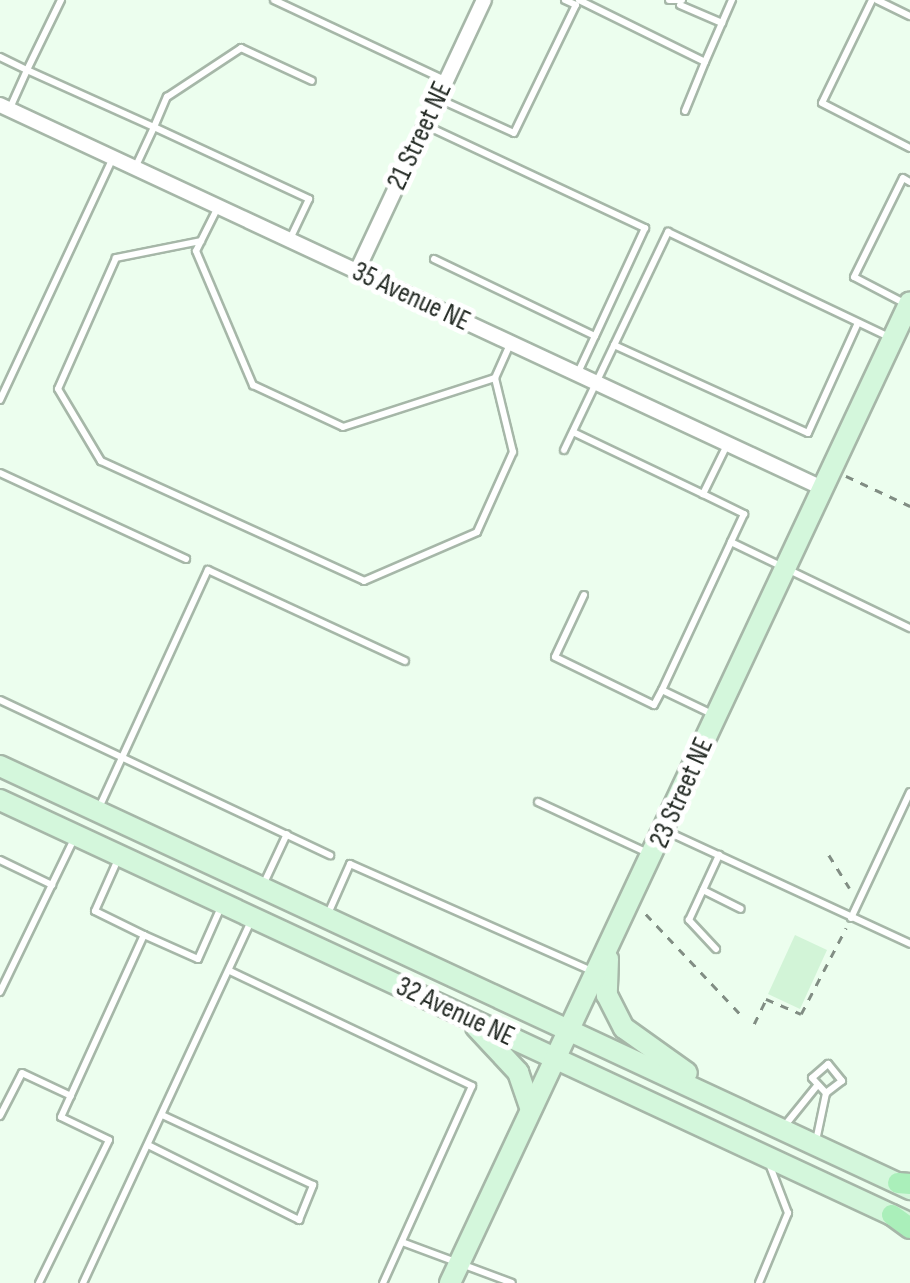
<!DOCTYPE html>
<html>
<head>
<meta charset="utf-8">
<style>
  body { margin:0 }
  #map { position:relative; width:910px; height:1283px; overflow:hidden; background:#ecfeee; font-family:"Sofia Sans Condensed",sans-serif }
  div>[style] { position:absolute }
  [style*='--x'] { left:calc(var(--x)*1px); top:calc(var(--y)*1px); width:calc(var(--w)*1px); rotate:calc(var(--a)*1deg) }
  .green>* { inset:0; background:#d2f4d7 }
  .path>* { height:2.5px; margin-top:-1.25px; transform-origin:0; background:repeating-linear-gradient(90deg,#818d83 0 8px,transparent 0 16px) }
  .roads { filter:drop-shadow(2px 0 #a6b7a8) drop-shadow(-2px 0 #a6b7a8) drop-shadow(0 2px #a6b7a8) drop-shadow(0 -2px #a6b7a8) }
  .lane>* { height:6px; margin:-3px; padding:0 3px; transform-origin:3px; border-radius:3px; background:#fff }
  .street>* { height:14px; margin:-7px; padding:0 7px; transform-origin:7px; border-radius:7px; background:#fff }
  .secondary>* { height:20px; margin:-10px; padding:0 10px; transform-origin:10px; border-radius:10px; background:#d4f7dc }
  .primary>* { height:20px; margin:-10px; padding:0 10px; transform-origin:10px; border-radius:10px; background:#aaefba }
  span { translate:-50% -50%; white-space:nowrap; text-align:center; line-height:1.15; -webkit-text-stroke:10px #fff; paint-order:stroke }
  .street-label { font-size:28px; color:#252c26 }
</style>
</head>
<body>
<div id="map">
  <div class="green">
    <div style="clip-path:polygon(795px 935px,827px 950px,800px 1009px,768px 994px)"></div>
  </div>
  <div class="path">
    <div style="--x:846;--y:476;--w:71;--a:25.1"></div>
    <div style="--x:829;--y:855;--w:39;--a:58"></div>
    <div style="--x:646;--y:914;--w:141;--a:46.7"></div>
    <div style="--x:754;--y:1024;--w:28;--a:-64"></div>
    <div style="--x:766;--y:999;--w:38;--a:23"></div>
    <div style="--x:801;--y:1014;--w:97;--a:-62.4"></div>
  </div>
  <div class="roads">
    <div class="lane">
      <div style="--x:274;--y:0;--w:189;--a:25.1"></div>
      <div style="--x:579;--y:0;--w:140;--a:26.2"></div>
      <div style="--x:705;--y:62;--w:68;--a:-66.5"></div>
      <div style="--x:669;--y:0;--w:13;--a:0"></div>
      <div style="--x:872;--y:0;--w:114;--a:115.9"></div>
      <div style="--x:822;--y:103;--w:99;--a:27.1"></div>
      <div style="--x:877;--y:0;--w:37;--a:26"></div>
      <div style="--x:680;--y:5;--w:46;--a:23.2"></div>
      <div style="--x:0;--y:57;--w:30;--a:26"></div>
      <div style="--x:27;--y:70;--w:78;--a:-64.1"></div>
      <div style="--x:439;--y:99;--w:82;--a:24.4"></div>
      <div style="--x:514;--y:133;--w:142;--a:-64.2"></div>
      <div style="--x:576;--y:5;--w:12;--a:-156"></div>
      <div style="--x:10;--y:108;--w:42;--a:-65.9"></div>
      <div style="--x:27;--y:70;--w:139;--a:24.2"></div>
      <div style="--x:154;--y:127;--w:33;--a:-67"></div>
      <div style="--x:167;--y:97;--w:89;--a:-33.5"></div>
      <div style="--x:241;--y:48;--w:78;--a:24.9"></div>
      <div style="--x:685;--y:111;--w:53;--a:-67.8"></div>
      <div style="--x:427;--y:126;--w:241;--a:25.1"></div>
      <div style="--x:645;--y:228;--w:119;--a:114.8"></div>
      <div style="--x:135;--y:168;--w:45;--a:-65.1"></div>
      <div style="--x:154;--y:127;--w:171;--a:24.9"></div>
      <div style="--x:309;--y:199;--w:44;--a:115.4"></div>
      <div style="--x:218;--y:207;--w:49;--a:116.6"></div>
      <div style="--x:196;--y:251;--w:146;--a:67"></div>
      <div style="--x:253;--y:385;--w:99;--a:25"></div>
      <div style="--x:343;--y:427;--w:160;--a:-17.9"></div>
      <div style="--x:495;--y:378;--w:37;--a:-66"></div>
      <div style="--x:201;--y:241;--w:87;--a:168.7"></div>
      <div style="--x:116;--y:258;--w:143;--a:113.9"></div>
      <div style="--x:58;--y:389;--w:84;--a:59.2"></div>
      <div style="--x:101;--y:461;--w:289;--a:24.5"></div>
      <div style="--x:364;--y:581;--w:123;--a:-23.4"></div>
      <div style="--x:477;--y:532;--w:88;--a:-65.8"></div>
      <div style="--x:513;--y:452;--w:76;--a:-103.7"></div>
      <div style="--x:434;--y:259;--w:178;--a:25.6"></div>
      <div style="--x:595;--y:336;--w:40;--a:115"></div>
      <div style="--x:904;--y:303;--w:56;--a:-152.5"></div>
      <div style="--x:854;--y:277;--w:110;--a:-63.7"></div>
      <div style="--x:903;--y:178;--w:8;--a:30"></div>
      <div style="--x:614;--y:345;--w:213;--a:24.4"></div>
      <div style="--x:808;--y:433;--w:121;--a:-65.6"></div>
      <div style="--x:0;--y:400;--w:267;--a:-65"></div>
      <div style="--x:573;--y:432;--w:144;--a:25.5"></div>
      <div style="--x:727;--y:445;--w:55;--a:116.1"></div>
      <div style="--x:703;--y:494;--w:46;--a:26"></div>
      <div style="--x:744;--y:514;--w:31;--a:115"></div>
      <div style="--x:731;--y:542;--w:199;--a:25.7"></div>
      <div style="--x:564;--y:450;--w:242;--a:-64.5"></div>
      <div style="--x:668;--y:232;--w:247;--a:25.4"></div>
      <div style="--x:0;--y:473;--w:205;--a:24.8"></div>
      <div style="--x:584;--y:595;--w:68;--a:115.1"></div>
      <div style="--x:555;--y:657;--w:110;--a:25.9"></div>
      <div style="--x:654;--y:705;--w:17;--a:-62"></div>
      <div style="--x:0;--y:700;--w:365;--a:25.2"></div>
      <div style="--x:712;--y:714;--w:55;--a:-154.4"></div>
      <div style="--x:662;--y:690;--w:163;--a:-65"></div>
      <div style="--x:538;--y:802;--w:121;--a:24.9"></div>
      <div style="--x:98;--y:810;--w:264;--a:-65.4"></div>
      <div style="--x:208;--y:570;--w:217;--a:24.8"></div>
      <div style="--x:666;--y:831;--w:269;--a:24.8"></div>
      <div style="--x:119;--y:857;--w:59;--a:114"></div>
      <div style="--x:95;--y:911;--w:55;--a:26.1"></div>
      <div style="--x:0;--y:860;--w:58;--a:25.7"></div>
      <div style="--x:264;--y:883;--w:54;--a:-64.9"></div>
      <div style="--x:703;--y:890;--w:42;--a:26.6"></div>
      <div style="--x:327;--y:916;--w:57;--a:-66.1"></div>
      <div style="--x:350;--y:864;--w:265;--a:23.9"></div>
      <div style="--x:851;--y:918;--w:139;--a:-64.9"></div>
      <div style="--x:716;--y:949;--w:40;--a:-133"></div>
      <div style="--x:689;--y:920;--w:72;--a:-65.2"></div>
      <div style="--x:230;--y:971;--w:268;--a:25.4"></div>
      <div style="--x:472;--y:1086;--w:216;--a:114.3"></div>
      <div style="--x:0;--y:992;--w:168;--a:-64.2"></div>
      <div style="--x:0;--y:1116;--w:48;--a:-62.9"></div>
      <div style="--x:22;--y:1073;--w:54;--a:25.1"></div>
      <div style="--x:786;--y:1124;--w:48;--a:-51"></div>
      <div style="--x:816;--y:1141;--w:49;--a:-78.2"></div>
      <div style="--x:826;--y:1093;--w:20;--a:-37"></div>
      <div style="--x:842;--y:1081;--w:22;--a:-129"></div>
      <div style="--x:828;--y:1064;--w:21;--a:139"></div>
      <div style="--x:812;--y:1078;--w:21;--a:47"></div>
      <div style="--x:148;--y:1145;--w:169;--a:26.4"></div>
      <div style="--x:299;--y:1220;--w:38;--a:-68"></div>
      <div style="--x:313;--y:1185;--w:166;--a:-155.1"></div>
      <div style="--x:402;--y:1242;--w:117;--a:20.4"></div>
      <div style="--x:39;--y:1283;--w:159;--a:-63.9"></div>
      <div style="--x:109;--y:1140;--w:53;--a:-154.4"></div>
      <div style="--x:61;--y:1117;--w:200;--a:-65.5"></div>
      <div style="--x:144;--y:935;--w:59;--a:24"></div>
      <div style="--x:198;--y:959;--w:57;--a:-66.1"></div>
      <div style="--x:83;--y:1283;--w:401;--a:-65.1"></div>
      <div style="--x:759;--y:1283;--w:76;--a:-67.5"></div>
      <div style="--x:788;--y:1213;--w:50;--a:-111"></div>
    </div>
    <div class="street">
      <div style="--x:0;--y:105;--w:907;--a:24.98"></div>
      <div style="--x:357;--y:271;--w:299;--a:-64.9"></div>
    </div>
    <div class="secondary">
      <div style="--x:0;--y:766;--w:1004;--a:24.93"></div>
      <div style="--x:0;--y:800;--w:998;--a:24.95"></div>
      <div style="--x:608;--y:959;--w:36;--a:92"></div>
      <div style="--x:607;--y:995;--w:37;--a:63"></div>
      <div style="--x:624;--y:1028;--w:77;--a:35.5"></div>
      <div style="--x:476;--y:1027;--w:62;--a:47"></div>
      <div style="--x:518;--y:1072;--w:39;--a:71"></div>
      <div style="--x:450;--y:1283;--w:1083;--a:-64.88"></div>
    </div>
    <div class="primary">
      <div style="--x:898;--y:1183;--w:12;--a:5"></div>
      <div style="--x:892;--y:1215;--w:22;--a:36"></div>
    </div>
  </div>
  <div class="street-label">
    <span style="left:420px;top:136px;rotate:-65deg">21 Street NE</span>
    <span style="left:411px;top:297px;rotate:25deg">35 Avenue NE</span>
    <span style="left:682px;top:793px;rotate:-66deg">23 Street NE</span>
    <span style="left:455px;top:1012px;rotate:25deg">32 Avenue NE</span>
  </div>
</div>
</body>
</html>
